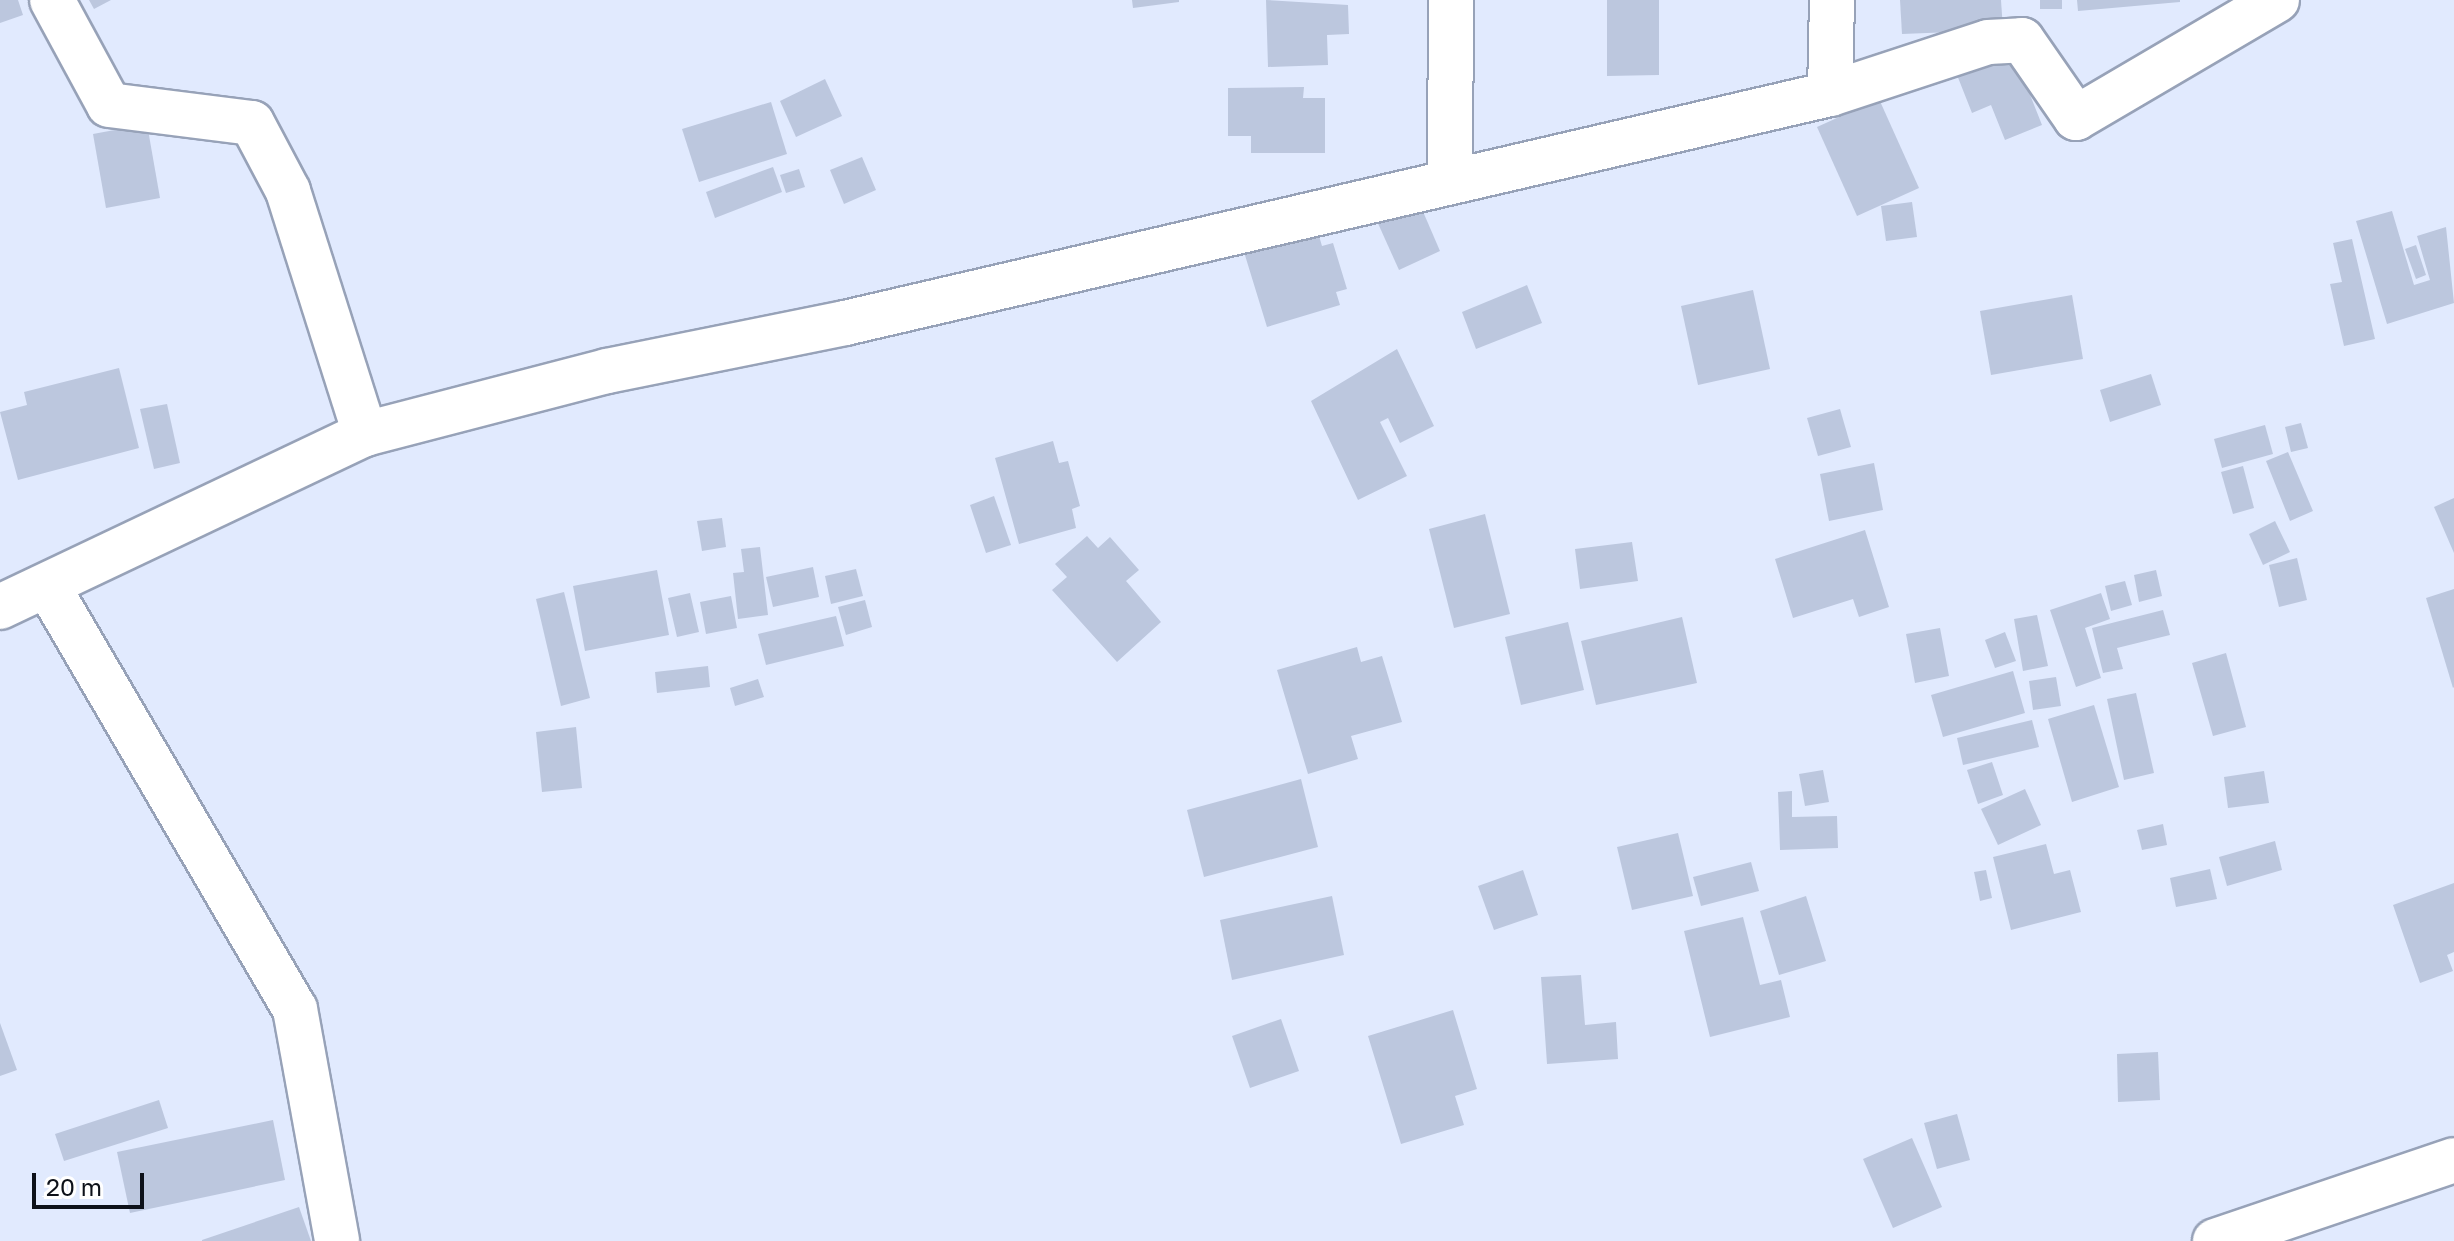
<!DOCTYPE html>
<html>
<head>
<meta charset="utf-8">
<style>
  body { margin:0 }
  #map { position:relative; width:2454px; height:1241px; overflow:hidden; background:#e1eafe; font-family:"Golos Text",sans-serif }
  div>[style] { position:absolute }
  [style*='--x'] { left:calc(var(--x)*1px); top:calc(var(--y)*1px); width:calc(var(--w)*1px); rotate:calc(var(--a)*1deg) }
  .building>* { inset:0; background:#bcc7de }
  .roads { filter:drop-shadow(2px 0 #97a2b8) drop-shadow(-2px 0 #97a2b8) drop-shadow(0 2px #97a2b8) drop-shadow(0 -2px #97a2b8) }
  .minor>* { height:44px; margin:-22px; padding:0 22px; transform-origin:22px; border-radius:22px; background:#fff }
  span { translate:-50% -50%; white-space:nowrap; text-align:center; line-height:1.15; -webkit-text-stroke:6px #fff; paint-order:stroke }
  .scale { position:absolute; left:32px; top:1173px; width:112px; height:36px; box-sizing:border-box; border:4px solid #0d1119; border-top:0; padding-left:10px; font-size:24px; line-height:28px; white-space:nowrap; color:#0d1119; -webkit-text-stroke:6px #fff; paint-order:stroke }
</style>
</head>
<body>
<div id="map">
  <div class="building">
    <div style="clip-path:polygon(0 0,18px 0,23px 15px,0 23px)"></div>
    <div style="clip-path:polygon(89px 0,111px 0,94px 9px)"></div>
    <div style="clip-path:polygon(1132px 0,1179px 0,1179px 2px,1133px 8px)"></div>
    <div style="clip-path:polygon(1266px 0,1348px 5px,1349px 34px,1327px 35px,1328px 65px,1268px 67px)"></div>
    <div style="clip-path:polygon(1607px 0,1659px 0,1659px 75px,1607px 76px)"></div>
    <div style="clip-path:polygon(1900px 0,2001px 0,2003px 30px,1902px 34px)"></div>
    <div style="clip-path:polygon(2040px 0,2062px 0,2062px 9px,2040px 9px)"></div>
    <div style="clip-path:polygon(2077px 0,2180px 0,2180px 2px,2078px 11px)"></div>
    <div style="clip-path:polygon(2013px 52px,2042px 125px,2005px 140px,1991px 105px,1972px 113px,1957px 75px)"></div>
    <div style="clip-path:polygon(825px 79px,842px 116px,796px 137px,780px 101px)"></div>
    <div style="clip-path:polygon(1304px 87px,1303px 98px,1325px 98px,1325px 153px,1251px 153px,1251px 136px,1228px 136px,1228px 88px)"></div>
    <div style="clip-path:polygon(1879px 99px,1919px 188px,1857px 216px,1817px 127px)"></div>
    <div style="clip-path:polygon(771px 102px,787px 154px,699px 182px,682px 129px)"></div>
    <div style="clip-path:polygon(147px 124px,160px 198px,106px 208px,93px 134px)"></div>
    <div style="clip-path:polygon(862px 157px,876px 190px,844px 204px,830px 170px)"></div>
    <div style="clip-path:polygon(773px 167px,782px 192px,715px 218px,706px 192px)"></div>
    <div style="clip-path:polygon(799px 169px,805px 187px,786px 193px,780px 175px)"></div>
    <div style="clip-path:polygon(1418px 200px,1440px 251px,1399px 270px,1376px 219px)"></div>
    <div style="clip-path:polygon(1912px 202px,1917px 237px,1886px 241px,1881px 206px)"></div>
    <div style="clip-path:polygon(2392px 211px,2414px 285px,2430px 280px,2417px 236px,2446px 227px,2454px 303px,2387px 324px,2356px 221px)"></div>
    <div style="clip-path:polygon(1317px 229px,1322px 246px,1333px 243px,1347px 289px,1336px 292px,1340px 305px,1267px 327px,1244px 252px)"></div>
    <div style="clip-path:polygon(2352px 239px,2375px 339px,2344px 346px,2330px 284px,2342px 282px,2333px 243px)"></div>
    <div style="clip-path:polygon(2416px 245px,2426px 275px,2416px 279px,2405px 249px)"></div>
    <div style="clip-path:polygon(1527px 285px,1542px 323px,1476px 349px,1462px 312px)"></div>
    <div style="clip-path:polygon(1753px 290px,1770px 369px,1698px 385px,1681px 306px)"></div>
    <div style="clip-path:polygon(2072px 295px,2083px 359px,1991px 375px,1980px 311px)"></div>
    <div style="clip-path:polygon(1397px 349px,1434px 426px,1400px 443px,1388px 418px,1380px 422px,1407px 476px,1358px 500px,1311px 401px)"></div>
    <div style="clip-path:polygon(119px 368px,139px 448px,18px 480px,0 412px,27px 405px,24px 392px)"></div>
    <div style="clip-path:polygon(2151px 374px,2161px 405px,2110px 422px,2100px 390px)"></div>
    <div style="clip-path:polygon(167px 404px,180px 463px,154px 469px,140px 409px)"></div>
    <div style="clip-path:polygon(1840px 409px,1851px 447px,1818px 456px,1807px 418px)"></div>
    <div style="clip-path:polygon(2301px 423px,2308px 448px,2291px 452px,2285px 427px)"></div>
    <div style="clip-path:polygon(2265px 425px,2273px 454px,2222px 468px,2214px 439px)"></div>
    <div style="clip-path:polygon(1053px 441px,1059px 463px,1068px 461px,1080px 506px,1072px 509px,1076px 528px,1019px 544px,995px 458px)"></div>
    <div style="clip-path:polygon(2288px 452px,2313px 511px,2290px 521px,2266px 461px)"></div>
    <div style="clip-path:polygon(1874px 463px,1883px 510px,1829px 521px,1820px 474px)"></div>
    <div style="clip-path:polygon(2243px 466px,2254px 508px,2233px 514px,2221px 472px)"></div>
    <div style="clip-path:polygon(994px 496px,1011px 545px,986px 553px,970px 505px)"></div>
    <div style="clip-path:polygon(2454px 498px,2454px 553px,2434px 507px)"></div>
    <div style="clip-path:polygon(1485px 514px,1510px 614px,1454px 628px,1429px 529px)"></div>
    <div style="clip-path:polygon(722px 518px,726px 547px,702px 551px,697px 521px)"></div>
    <div style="clip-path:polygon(2275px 521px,2290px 552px,2263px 565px,2249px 534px)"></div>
    <div style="clip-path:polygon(1865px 530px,1889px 607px,1859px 617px,1853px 599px,1793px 618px,1775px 559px)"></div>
    <div style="clip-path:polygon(1087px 536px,1098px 548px,1110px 537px,1139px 570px,1126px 581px,1161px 622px,1117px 662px,1052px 590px,1067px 577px,1055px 564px)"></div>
    <div style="clip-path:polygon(1632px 542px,1638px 581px,1580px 589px,1575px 549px)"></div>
    <div style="clip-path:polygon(760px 547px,768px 615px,738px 619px,733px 573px,744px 572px,741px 549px)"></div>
    <div style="clip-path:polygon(2297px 558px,2307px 600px,2279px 607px,2269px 565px)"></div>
    <div style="clip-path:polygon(813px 567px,819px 597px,773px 607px,766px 577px)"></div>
    <div style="clip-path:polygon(856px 569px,863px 596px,831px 604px,825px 576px)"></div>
    <div style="clip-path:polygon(657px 570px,669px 635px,585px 651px,573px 586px)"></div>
    <div style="clip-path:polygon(2156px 570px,2162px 596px,2139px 602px,2134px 575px)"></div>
    <div style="clip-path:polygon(2125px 581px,2132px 605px,2111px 611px,2105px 586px)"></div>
    <div style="clip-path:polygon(2454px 589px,2454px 687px,2453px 688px,2426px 598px)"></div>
    <div style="clip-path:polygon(564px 592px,590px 698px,561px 706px,536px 599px)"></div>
    <div style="clip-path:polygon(690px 593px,699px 632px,677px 637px,668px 598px)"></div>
    <div style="clip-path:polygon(2101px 593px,2110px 619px,2085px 628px,2101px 678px,2076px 687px,2050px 610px)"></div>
    <div style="clip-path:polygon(731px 596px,737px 628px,706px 634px,700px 602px)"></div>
    <div style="clip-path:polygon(865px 600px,872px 627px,846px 635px,838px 607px)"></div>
    <div style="clip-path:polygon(2163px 610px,2170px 635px,2117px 648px,2123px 669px,2103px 673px,2092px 628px)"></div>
    <div style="clip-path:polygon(2037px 615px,2048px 666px,2023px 671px,2014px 619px)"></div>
    <div style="clip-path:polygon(836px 616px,844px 646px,766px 665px,758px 634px)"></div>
    <div style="clip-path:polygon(1682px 617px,1697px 683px,1596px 705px,1581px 641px)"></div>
    <div style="clip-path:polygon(1568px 622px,1584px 690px,1521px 705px,1505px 637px)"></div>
    <div style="clip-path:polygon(1940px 628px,1949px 676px,1915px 683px,1906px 634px)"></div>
    <div style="clip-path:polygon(2005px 632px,2016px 661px,1995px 668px,1985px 640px)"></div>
    <div style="clip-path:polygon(1357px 647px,1361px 662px,1382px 656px,1402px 722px,1351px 736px,1358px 759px,1308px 774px,1277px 670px)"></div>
    <div style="clip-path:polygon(2226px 653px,2246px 727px,2213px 736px,2192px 663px)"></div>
    <div style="clip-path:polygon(708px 666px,710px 687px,657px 693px,655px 672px)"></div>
    <div style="clip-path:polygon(2013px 671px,2025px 713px,1943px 737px,1931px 695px)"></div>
    <div style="clip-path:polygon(2056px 677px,2061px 706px,2033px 710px,2029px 681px)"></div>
    <div style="clip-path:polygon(758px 679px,764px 697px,735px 706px,730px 688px)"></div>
    <div style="clip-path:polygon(2136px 693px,2154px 773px,2124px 780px,2107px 699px)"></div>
    <div style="clip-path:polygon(2094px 705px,2119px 787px,2072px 802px,2048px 719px)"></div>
    <div style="clip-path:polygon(2032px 720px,2039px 747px,1963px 765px,1957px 738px)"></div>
    <div style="clip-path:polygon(576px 727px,582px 788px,542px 792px,536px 732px)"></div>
    <div style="clip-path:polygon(1992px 762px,2003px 795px,1978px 804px,1967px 770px)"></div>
    <div style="clip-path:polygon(1823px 770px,1829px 802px,1805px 806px,1799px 774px)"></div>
    <div style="clip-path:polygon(2264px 771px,2269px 803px,2228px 808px,2224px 777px)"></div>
    <div style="clip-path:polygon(1301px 779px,1318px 847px,1204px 877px,1187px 810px)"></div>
    <div style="clip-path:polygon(2025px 789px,2041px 825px,1998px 845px,1981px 809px)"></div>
    <div style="clip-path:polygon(1792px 791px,1792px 817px,1837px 816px,1838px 848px,1780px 850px,1778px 792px)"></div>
    <div style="clip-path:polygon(2163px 824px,2167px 845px,2142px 850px,2137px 830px)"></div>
    <div style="clip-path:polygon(1678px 833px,1693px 896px,1632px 910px,1617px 847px)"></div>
    <div style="clip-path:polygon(2275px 841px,2282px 870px,2227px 886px,2219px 857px)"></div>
    <div style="clip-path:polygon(2046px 844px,2054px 874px,2070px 870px,2081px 912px,2011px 930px,1993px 857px)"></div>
    <div style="clip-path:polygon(1751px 862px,1759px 891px,1701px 906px,1693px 877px)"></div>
    <div style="clip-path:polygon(2210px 869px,2217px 899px,2176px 907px,2170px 878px)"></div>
    <div style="clip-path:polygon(1523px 870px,1538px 915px,1494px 930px,1478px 886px)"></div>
    <div style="clip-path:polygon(1986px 870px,1992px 898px,1980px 901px,1974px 872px)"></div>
    <div style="clip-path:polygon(2454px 883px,2454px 952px,2447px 955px,2453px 971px,2420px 983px,2393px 905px)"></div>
    <div style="clip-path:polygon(1332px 896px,1344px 955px,1232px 980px,1220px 920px)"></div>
    <div style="clip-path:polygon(1806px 896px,1826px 961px,1779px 975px,1760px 911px)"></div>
    <div style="clip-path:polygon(1743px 917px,1760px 985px,1781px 980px,1790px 1017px,1710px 1037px,1684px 931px)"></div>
    <div style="clip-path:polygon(1581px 975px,1585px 1025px,1616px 1022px,1618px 1059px,1547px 1064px,1541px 977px)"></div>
    <div style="clip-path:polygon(1453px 1010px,1477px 1089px,1455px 1096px,1464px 1125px,1401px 1144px,1368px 1036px)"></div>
    <div style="clip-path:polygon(1281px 1019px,1299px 1071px,1250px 1088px,1232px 1036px)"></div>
    <div style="clip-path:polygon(0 1023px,17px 1070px,0 1076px)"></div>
    <div style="clip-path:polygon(2158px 1052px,2160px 1100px,2118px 1102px,2117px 1054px)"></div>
    <div style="clip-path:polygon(159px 1100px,168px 1128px,64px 1161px,55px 1134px)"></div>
    <div style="clip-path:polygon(1957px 1114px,1970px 1160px,1937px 1169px,1924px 1123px)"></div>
    <div style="clip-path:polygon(273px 1120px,285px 1180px,130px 1213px,117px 1152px)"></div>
    <div style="clip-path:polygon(1912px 1138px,1942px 1207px,1893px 1228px,1863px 1159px)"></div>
    <div style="clip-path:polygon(299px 1207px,311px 1241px,202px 1241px,202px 1240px)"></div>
  </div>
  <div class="roads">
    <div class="minor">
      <div style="--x:52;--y:0;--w:119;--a:61.5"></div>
      <div style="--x:109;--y:105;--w:144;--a:7.2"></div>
      <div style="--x:252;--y:123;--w:77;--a:62.1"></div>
      <div style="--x:288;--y:191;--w:255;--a:72.4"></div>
      <div style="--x:1830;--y:94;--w:94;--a:-88.8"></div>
      <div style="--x:1450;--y:180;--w:180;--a:-89.7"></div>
      <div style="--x:50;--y:590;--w:485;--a:59.7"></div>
      <div style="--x:295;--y:1009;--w:236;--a:79.7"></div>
      <div style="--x:0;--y:607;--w:404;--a:-25.4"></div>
      <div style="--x:365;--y:434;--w:250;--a:-14.6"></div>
      <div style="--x:607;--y:371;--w:243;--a:-11.4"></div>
      <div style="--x:845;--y:323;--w:1011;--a:-13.09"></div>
      <div style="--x:1830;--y:94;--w:166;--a:-18.2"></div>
      <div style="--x:1988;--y:42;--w:34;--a:-3"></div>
      <div style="--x:2022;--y:40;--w:95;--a:55.3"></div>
      <div style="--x:2076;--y:118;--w:233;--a:-30.4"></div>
      <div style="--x:2215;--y:1241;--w:252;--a:-18.7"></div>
    </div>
  </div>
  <div class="scale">20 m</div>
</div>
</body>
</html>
